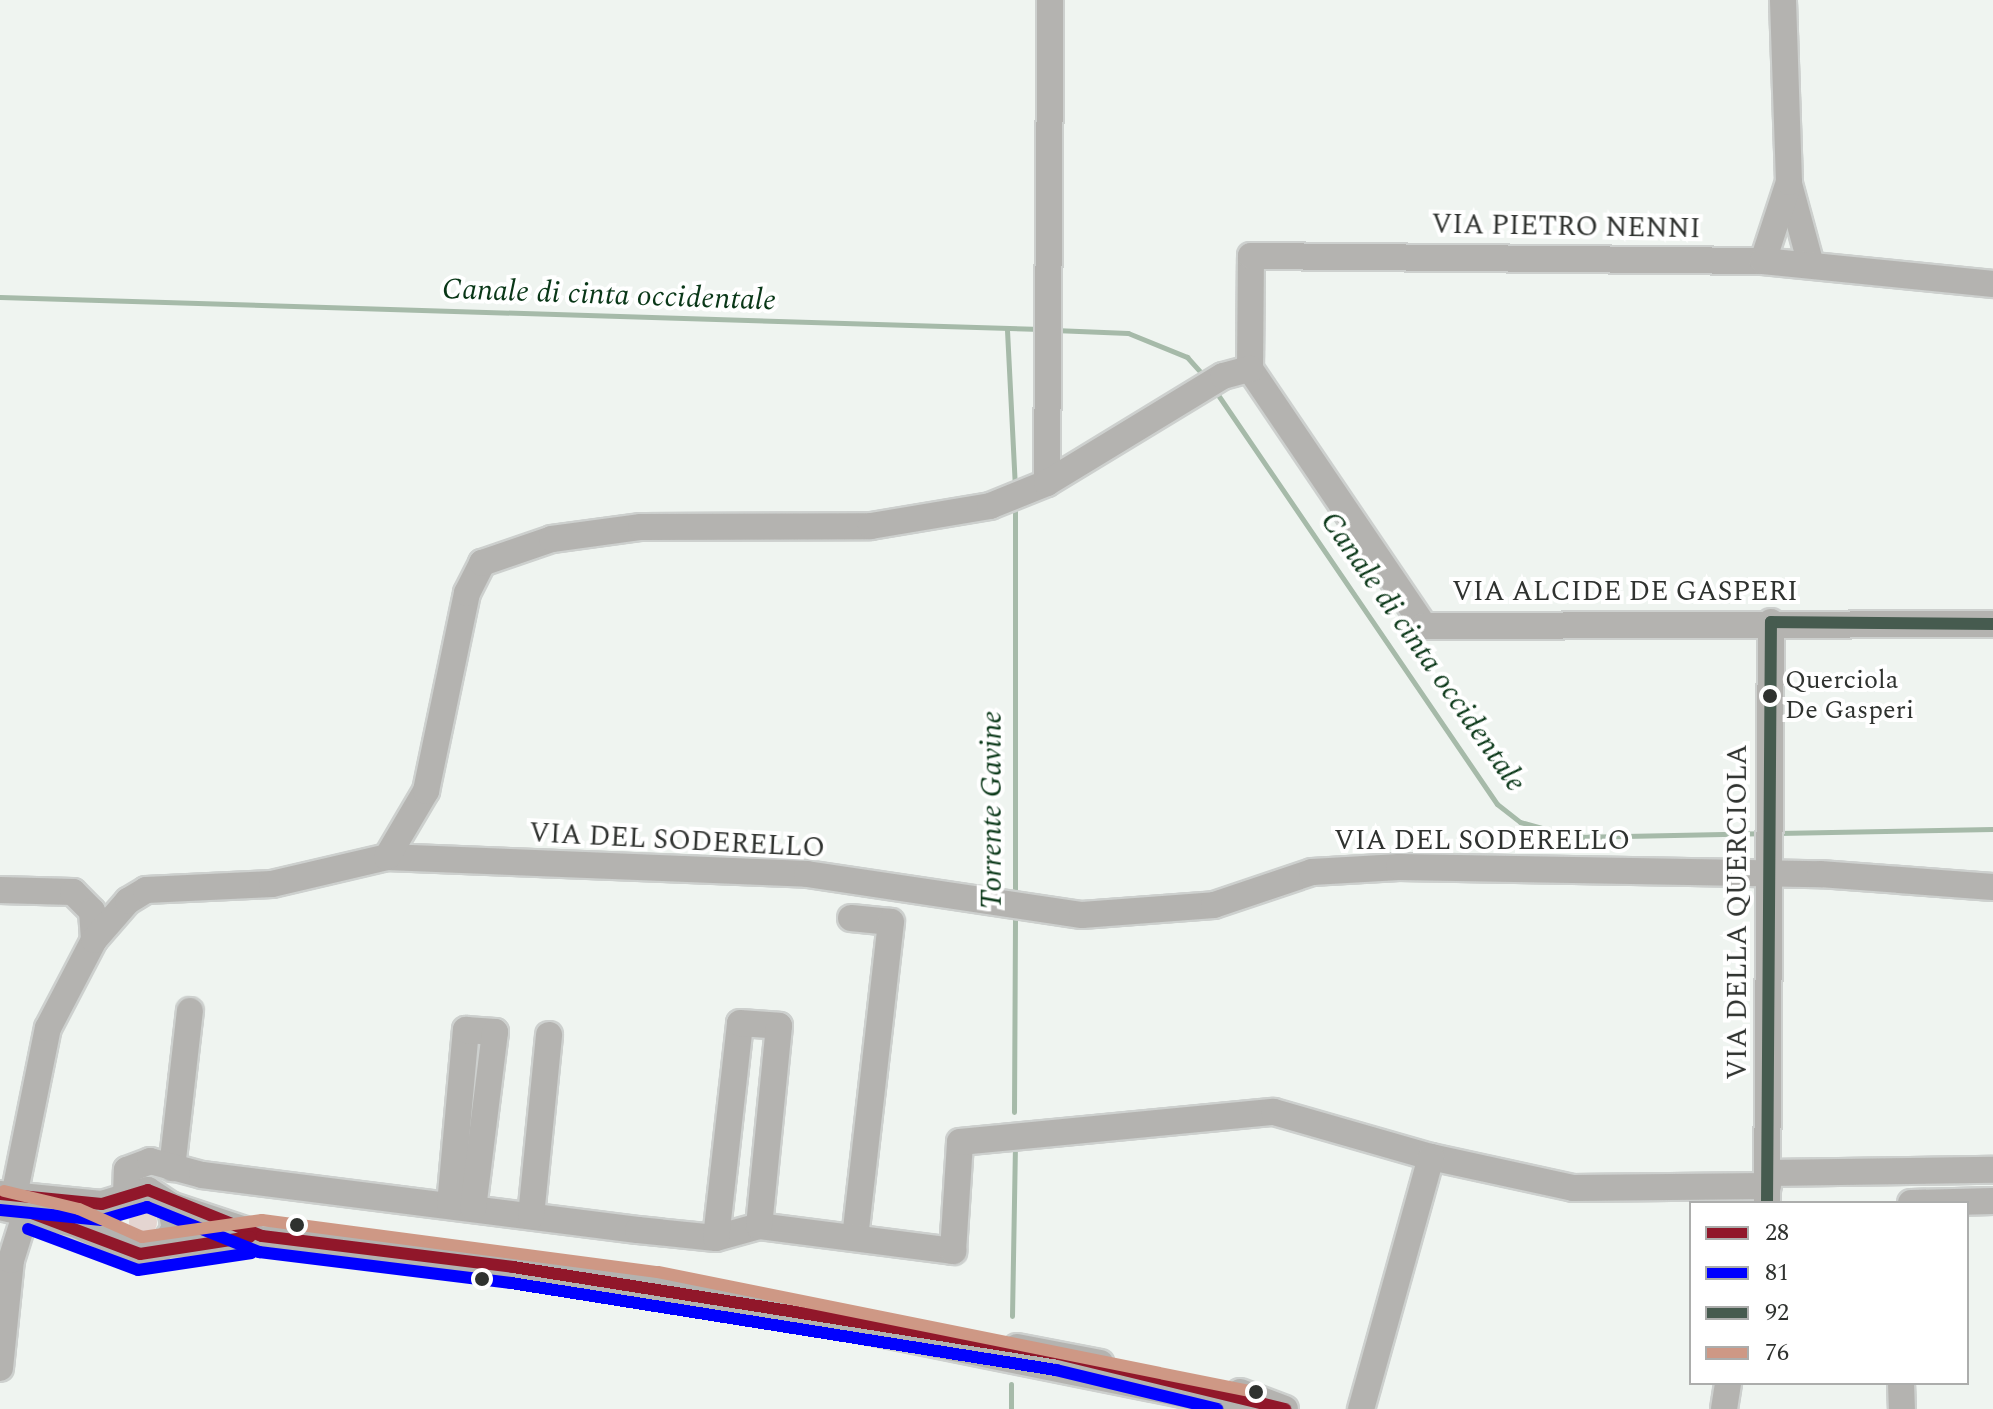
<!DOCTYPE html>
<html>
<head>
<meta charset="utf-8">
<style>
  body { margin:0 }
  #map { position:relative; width:1993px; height:1409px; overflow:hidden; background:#eff4f0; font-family:Spectral,serif }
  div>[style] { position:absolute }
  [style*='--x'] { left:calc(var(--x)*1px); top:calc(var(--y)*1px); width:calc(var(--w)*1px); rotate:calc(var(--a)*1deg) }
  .green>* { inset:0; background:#e4d5d1 }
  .round { border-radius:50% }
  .stream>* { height:5px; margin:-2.5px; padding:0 2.5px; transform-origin:2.5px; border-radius:2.5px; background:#a6baa9 }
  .roads { filter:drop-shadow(2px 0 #cdd0ce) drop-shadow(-2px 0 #cdd0ce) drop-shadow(0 2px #cdd0ce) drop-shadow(0 -2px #cdd0ce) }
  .minor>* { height:26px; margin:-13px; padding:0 13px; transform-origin:13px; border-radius:13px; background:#b4b3b0 }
  .bus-1>* { height:12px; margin:-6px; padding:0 6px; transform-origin:6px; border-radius:6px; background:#91172a }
  .bus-2>* { height:12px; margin:-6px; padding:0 6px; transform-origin:6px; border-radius:6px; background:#00f }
  .bus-3>* { height:12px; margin:-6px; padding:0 6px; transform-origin:6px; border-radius:6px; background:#465b4f }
  .bus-4>* { height:12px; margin:-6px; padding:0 6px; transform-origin:6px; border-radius:6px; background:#ce9885 }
  .dots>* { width:22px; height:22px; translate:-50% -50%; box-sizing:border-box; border:4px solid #fff; border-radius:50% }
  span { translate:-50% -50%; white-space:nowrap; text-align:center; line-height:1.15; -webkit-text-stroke:8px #fff; paint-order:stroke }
  .bus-label { font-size:26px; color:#2f322f }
  .left { translate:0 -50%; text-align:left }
  .street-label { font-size:28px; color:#2f322f }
  .water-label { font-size:30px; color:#093717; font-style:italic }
  .legend { position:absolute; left:1689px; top:1201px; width:280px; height:184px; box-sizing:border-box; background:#fff; border:2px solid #acadac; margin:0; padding:10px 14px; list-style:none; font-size:24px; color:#2f322f }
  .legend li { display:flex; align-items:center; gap:16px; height:40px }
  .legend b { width:40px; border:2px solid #acadac }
</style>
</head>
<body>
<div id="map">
  <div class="green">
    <div class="round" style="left:129px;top:1208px;width:28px;height:28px"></div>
  </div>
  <div class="stream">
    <div style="--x:0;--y:297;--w:1041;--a:1.76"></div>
    <div style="--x:1007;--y:330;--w:156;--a:87.1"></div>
    <div style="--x:1054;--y:330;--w:74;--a:2.3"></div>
    <div style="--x:1128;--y:333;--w:64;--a:22.1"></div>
    <div style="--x:1187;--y:357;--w:25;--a:48"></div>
    <div style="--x:1214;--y:389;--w:502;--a:55.71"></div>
    <div style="--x:1497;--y:804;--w:29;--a:38"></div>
    <div style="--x:1520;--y:822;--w:57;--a:15.3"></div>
    <div style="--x:1575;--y:837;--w:185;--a:-1.2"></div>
    <div style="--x:1015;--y:508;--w:387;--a:90"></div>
    <div style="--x:1778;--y:833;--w:215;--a:-1.1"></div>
    <div style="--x:1014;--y:1112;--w:199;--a:-89.7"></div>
    <div style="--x:1012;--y:1316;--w:169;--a:-89"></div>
    <div style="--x:1011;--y:1409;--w:25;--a:-90"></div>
  </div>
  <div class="roads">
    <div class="minor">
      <div style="--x:1789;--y:184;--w:84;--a:74.8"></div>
      <div style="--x:1763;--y:261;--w:83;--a:-71.8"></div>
      <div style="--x:1789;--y:182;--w:182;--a:-91.9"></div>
      <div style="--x:1250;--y:369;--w:310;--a:55.9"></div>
      <div style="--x:1424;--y:626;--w:569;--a:-0.2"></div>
      <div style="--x:1250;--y:369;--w:113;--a:-89.5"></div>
      <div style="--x:1251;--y:256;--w:512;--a:0.56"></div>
      <div style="--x:1763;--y:261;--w:231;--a:5.7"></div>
      <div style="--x:1047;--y:483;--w:483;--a:-89.6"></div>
      <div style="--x:387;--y:857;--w:420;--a:2.3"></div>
      <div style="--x:807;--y:874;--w:278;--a:8.5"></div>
      <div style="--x:1082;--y:915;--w:132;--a:-4.3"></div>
      <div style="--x:1214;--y:905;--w:103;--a:-18.6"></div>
      <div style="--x:1312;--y:872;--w:87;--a:-3.3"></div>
      <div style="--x:1399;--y:867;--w:421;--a:1"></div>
      <div style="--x:1820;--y:874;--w:173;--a:4.3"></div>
      <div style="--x:0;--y:890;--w:73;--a:1.6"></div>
      <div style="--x:73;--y:892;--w:27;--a:45"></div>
      <div style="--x:92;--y:911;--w:29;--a:86"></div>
      <div style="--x:851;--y:918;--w:40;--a:5.7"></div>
      <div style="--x:891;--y:922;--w:317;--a:96.5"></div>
      <div style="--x:1431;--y:1157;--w:145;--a:12.3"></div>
      <div style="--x:1573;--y:1188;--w:195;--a:-0.6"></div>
      <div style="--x:172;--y:1168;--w:158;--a:-83.5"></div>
      <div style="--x:1768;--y:1173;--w:225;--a:-0.8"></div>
      <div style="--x:0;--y:1194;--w:102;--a:5.6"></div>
      <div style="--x:102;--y:1204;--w:48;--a:-16.9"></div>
      <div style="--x:148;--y:1190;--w:27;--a:34"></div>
      <div style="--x:170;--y:1205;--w:24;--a:78"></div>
      <div style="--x:175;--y:1228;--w:25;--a:124"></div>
      <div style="--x:161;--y:1249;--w:22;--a:167"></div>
      <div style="--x:140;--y:1254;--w:72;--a:-155.6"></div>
      <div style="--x:74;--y:1224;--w:76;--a:-167.1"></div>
      <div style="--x:126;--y:1195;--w:25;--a:-88"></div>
      <div style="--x:127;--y:1170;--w:25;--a:-21"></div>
      <div style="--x:150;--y:1161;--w:54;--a:15.1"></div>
      <div style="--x:202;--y:1175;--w:439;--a:7.2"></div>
      <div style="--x:638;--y:1230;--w:78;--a:5.9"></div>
      <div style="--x:716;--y:1238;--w:45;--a:-15.6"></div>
      <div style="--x:759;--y:1226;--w:196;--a:7.3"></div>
      <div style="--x:953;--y:1251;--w:109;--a:-86.3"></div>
      <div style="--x:960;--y:1142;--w:315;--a:-5.5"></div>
      <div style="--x:1274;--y:1112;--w:163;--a:16"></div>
      <div style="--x:1431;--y:1157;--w:262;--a:105.5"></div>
      <div style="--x:14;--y:1196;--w:171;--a:-78.6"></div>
      <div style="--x:48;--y:1028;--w:99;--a:-62.4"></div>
      <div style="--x:94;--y:940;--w:52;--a:-48.9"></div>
      <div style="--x:128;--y:901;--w:21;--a:-31"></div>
      <div style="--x:146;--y:890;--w:126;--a:-2.7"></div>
      <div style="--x:272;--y:884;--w:118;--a:-13.2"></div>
      <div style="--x:387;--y:857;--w:77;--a:-59.4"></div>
      <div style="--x:426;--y:791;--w:202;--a:-78.3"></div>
      <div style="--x:467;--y:593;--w:34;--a:-63"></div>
      <div style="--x:482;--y:563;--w:74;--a:-18.9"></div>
      <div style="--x:552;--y:539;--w:90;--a:-7.7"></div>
      <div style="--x:641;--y:527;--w:230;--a:-0.2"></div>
      <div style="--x:871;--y:526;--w:121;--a:-9.5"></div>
      <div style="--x:990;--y:506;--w:61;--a:-22"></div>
      <div style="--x:1047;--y:483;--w:206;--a:-31.3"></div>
      <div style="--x:1223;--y:376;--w:28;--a:-15"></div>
      <div style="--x:1767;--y:1203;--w:581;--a:-89.61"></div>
      <div style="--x:1911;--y:1203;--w:82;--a:-1.4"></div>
      <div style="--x:170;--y:1205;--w:85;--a:18.4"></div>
      <div style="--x:450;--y:1205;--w:176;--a:-84.8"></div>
      <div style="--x:466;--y:1030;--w:29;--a:4"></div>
      <div style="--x:495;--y:1032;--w:177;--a:97.1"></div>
      <div style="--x:531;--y:1216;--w:182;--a:-84.3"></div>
      <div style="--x:716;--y:1238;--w:216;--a:-83.6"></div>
      <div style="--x:740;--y:1023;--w:39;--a:4"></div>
      <div style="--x:779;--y:1026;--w:201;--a:95.7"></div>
      <div style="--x:166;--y:1245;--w:126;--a:-3.2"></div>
      <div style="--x:292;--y:1238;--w:367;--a:7.8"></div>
      <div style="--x:656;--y:1288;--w:612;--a:11.4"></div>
      <div style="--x:1017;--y:1347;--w:85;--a:10.9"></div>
      <div style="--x:0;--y:1368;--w:109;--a:-84.2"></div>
      <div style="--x:11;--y:1260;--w:50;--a:-72.6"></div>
      <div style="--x:1901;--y:1383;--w:26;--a:88"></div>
      <div style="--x:1240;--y:1392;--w:48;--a:20.7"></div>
      <div style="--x:1724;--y:1409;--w:26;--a:-81"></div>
    </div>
  </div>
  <div class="bus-1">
    <div style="--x:0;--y:1194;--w:102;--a:5.6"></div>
    <div style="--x:102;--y:1204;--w:48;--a:-16.9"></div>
    <div style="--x:148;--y:1190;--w:123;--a:22"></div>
    <div style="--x:262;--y:1236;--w:253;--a:7"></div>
    <div style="--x:513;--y:1267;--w:553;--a:9.05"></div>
    <div style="--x:1059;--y:1354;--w:233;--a:13.7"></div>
    <div style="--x:34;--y:1214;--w:113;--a:20.7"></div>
    <div style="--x:140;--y:1254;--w:111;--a:-8.8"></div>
  </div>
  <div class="bus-2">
    <div style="--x:0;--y:1210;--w:102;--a:5.6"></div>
    <div style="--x:102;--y:1220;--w:47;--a:-16.1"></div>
    <div style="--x:147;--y:1207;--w:121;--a:21.9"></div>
    <div style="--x:259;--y:1252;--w:254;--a:7"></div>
    <div style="--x:511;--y:1283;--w:552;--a:9.07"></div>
    <div style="--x:1056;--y:1370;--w:166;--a:13.6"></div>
    <div style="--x:28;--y:1229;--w:117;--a:20.4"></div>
    <div style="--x:138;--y:1270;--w:115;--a:-8.5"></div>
  </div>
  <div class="bus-3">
    <div style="--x:1771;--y:622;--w:222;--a:0.5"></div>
    <div style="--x:1767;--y:1203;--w:581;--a:-89.61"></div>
  </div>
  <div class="bus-4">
    <div style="--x:4;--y:1191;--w:77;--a:13.5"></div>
    <div style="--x:79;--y:1209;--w:69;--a:24"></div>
    <div style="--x:142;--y:1237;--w:121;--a:-8.1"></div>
    <div style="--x:262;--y:1220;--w:399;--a:7.5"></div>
    <div style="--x:658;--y:1272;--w:613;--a:11.38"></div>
  </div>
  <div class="dots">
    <div style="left:1770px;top:696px;background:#2f322f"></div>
    <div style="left:297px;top:1225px;background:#2f322f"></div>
    <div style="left:482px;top:1279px;background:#2f322f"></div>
    <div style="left:1256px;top:1392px;background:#2f322f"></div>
  </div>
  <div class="bus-label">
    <span class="left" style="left:1785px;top:696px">Querciola<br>De Gasperi</span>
  </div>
  <div class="street-label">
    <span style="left:1566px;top:227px;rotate:1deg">VIA PIETRO NENNI</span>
    <span style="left:1625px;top:592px">VIA ALCIDE DE GASPERI</span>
    <span style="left:677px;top:841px;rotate:3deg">VIA DEL SODERELLO</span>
    <span style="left:1482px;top:841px">VIA DEL SODERELLO</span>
    <span style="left:1738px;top:912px;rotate:-90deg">VIA DELLA QUERCIOLA</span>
  </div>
  <div class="water-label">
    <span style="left:609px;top:295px;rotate:2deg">Canale di cinta occidentale</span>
    <span style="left:1423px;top:652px;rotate:55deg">Canale di cinta occidentale</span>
    <span style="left:992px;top:810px;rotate:-90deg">Torrente Gavine</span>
  </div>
  <ul class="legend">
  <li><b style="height:10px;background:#91172a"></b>28</li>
  <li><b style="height:10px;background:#00f"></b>81</li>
  <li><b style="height:10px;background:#465b4f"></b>92</li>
  <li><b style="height:10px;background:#ce9885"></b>76</li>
  </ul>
</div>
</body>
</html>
